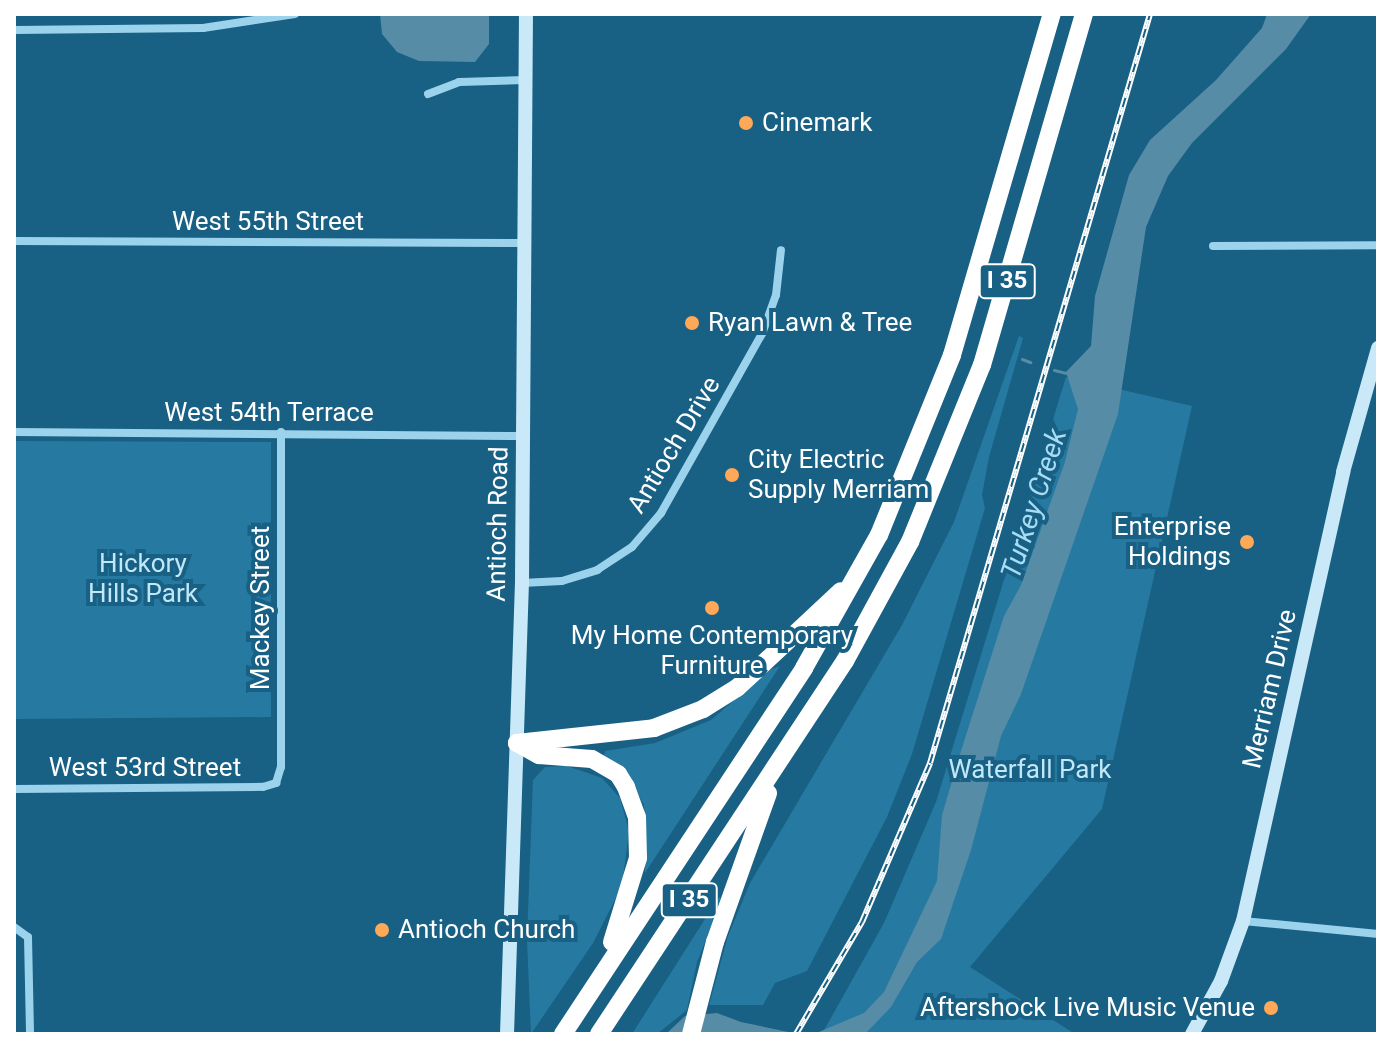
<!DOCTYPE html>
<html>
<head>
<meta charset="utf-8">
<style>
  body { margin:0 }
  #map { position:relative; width:1392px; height:1048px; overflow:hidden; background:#186084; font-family:Roboto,sans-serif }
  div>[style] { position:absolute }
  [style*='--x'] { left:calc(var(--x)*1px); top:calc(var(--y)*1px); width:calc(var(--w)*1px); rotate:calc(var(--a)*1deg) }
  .green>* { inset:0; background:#267aa1 }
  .water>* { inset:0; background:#578ca7 }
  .stream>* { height:3px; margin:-1.5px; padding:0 1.5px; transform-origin:1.5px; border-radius:1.5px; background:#578ca7 }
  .minor>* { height:8px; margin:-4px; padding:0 4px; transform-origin:4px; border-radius:4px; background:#9cd3ec }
  .secondary>* { height:14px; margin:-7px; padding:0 7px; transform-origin:7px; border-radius:7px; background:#c9e9f9 }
  .motorway>* { height:18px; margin:-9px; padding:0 9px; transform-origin:9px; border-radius:9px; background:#fff }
  .rail>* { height:6px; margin-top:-3px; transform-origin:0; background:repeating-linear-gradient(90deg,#186084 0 9px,#fff 0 18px); box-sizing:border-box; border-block:2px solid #fff }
  .dots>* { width:22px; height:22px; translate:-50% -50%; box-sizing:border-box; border:4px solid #186084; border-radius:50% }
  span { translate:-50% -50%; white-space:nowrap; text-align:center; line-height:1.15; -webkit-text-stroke:8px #186084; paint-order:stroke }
  .shield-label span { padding:2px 6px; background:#186084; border:2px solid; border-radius:6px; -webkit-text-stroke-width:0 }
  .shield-label { font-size:24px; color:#fff; font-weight:700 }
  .poi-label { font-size:26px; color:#fff }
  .left { translate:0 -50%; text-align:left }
  .right { translate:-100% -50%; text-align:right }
  .street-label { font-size:26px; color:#fff }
  .park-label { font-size:26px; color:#c1e8f9 }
  .water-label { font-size:28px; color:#a7dcf4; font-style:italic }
  .frame { position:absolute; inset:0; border:16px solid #fff; pointer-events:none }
</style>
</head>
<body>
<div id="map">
  <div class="green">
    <div style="clip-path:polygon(1019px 336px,1023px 338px,989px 457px,982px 495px,985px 508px,912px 754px,887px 817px,807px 971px,775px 983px,763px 1005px,709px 1005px,728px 936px,750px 883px,902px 625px,954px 522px)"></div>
    <div style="clip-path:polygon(1066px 377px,1192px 406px,1102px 809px,970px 967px,1075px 1034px,822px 1034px,884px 923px,936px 802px)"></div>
    <div style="clip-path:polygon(14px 441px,271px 442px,271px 717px,14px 719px)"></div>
    <div style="clip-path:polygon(780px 666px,645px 873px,644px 805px,623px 767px,604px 756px,605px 751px,655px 743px,711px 720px,769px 670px)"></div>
    <div style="clip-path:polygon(567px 766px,602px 778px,620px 798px,629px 831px,622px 886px,593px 943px,531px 1034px,527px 940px,533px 780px,545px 767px)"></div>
    <div style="clip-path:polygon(719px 897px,722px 900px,697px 962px,687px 1010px,657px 1034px,632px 1034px)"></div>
  </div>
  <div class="water">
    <div style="clip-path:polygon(380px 14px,489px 16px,489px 44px,475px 62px,419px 61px,397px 52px,382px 34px)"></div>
    <div style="clip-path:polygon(1267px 14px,1311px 14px,1286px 49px,1192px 143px,1168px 176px,1146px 227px,1118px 414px,1021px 694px,1001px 736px,971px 850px,941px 939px,917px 962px,891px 1007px,865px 1034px,814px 1034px,864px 1013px,884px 992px,937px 881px,942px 815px,961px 751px,1004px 616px,1021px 585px,1065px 462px,1078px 409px,1066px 372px,1091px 346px,1095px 296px,1129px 175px,1150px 140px,1216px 80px,1262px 28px)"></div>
    <div style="clip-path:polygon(717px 1013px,741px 1022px,798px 1034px,666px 1034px,685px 1016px)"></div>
  </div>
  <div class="stream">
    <div style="--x:1022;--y:359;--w:9;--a:21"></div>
    <div style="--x:1054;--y:370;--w:16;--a:14"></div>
  </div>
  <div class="minor">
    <div style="--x:14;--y:30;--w:189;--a:-0.6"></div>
    <div style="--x:203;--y:28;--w:93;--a:-8.7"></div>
    <div style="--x:428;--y:94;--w:33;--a:-21"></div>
    <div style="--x:459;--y:82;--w:67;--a:-1.7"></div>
    <div style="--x:14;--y:241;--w:509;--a:0.23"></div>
    <div style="--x:1213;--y:246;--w:165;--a:-0.3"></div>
    <div style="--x:14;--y:432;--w:509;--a:0.45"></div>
    <div style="--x:522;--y:583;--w:40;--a:-2.9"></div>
    <div style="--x:562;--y:581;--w:37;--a:-17"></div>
    <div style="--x:597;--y:570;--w:42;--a:-33.3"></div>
    <div style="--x:632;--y:547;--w:45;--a:-49.5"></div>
    <div style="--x:661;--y:513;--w:206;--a:-60.6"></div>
    <div style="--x:762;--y:334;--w:41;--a:-70.3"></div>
    <div style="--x:776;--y:295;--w:45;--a:-83.7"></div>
    <div style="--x:14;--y:789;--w:249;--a:-0.5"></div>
    <div style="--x:263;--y:787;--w:14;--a:-17"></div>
    <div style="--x:276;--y:783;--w:17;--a:-73"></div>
    <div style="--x:281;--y:767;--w:335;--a:-90"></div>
    <div style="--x:1243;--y:921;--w:136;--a:5.5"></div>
    <div style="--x:14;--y:927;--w:17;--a:36"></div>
    <div style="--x:28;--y:937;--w:97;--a:88.8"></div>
  </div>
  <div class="secondary">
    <div style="--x:507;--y:1034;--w:451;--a:-88.1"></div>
    <div style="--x:522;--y:583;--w:569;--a:-89.6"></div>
    <div style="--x:1192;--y:1034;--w:60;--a:-61.3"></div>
    <div style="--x:1221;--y:981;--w:64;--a:-69.9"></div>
    <div style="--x:1243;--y:921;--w:460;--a:-77.4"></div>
    <div style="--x:1343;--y:472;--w:129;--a:-74.2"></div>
  </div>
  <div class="motorway">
    <div style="--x:517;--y:743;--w:138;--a:-6.2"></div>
    <div style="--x:654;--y:728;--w:53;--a:-21.2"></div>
    <div style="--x:703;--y:709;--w:40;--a:-32"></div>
    <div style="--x:737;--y:688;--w:142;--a:-43"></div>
    <div style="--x:517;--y:743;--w:25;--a:29"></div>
    <div style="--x:539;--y:755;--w:53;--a:4.3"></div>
    <div style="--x:592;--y:759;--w:30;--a:30"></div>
    <div style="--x:618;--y:774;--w:15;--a:58"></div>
    <div style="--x:626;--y:787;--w:32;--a:70"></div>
    <div style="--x:637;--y:817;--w:41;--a:88.6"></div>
    <div style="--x:638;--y:858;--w:88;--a:107.2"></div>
    <div style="--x:563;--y:1034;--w:438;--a:-56.6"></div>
    <div style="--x:804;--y:668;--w:153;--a:-60.6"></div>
    <div style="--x:879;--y:535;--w:194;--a:-67.9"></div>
    <div style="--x:952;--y:355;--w:355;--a:-73.7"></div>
    <div style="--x:599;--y:1034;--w:447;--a:-56.6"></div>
    <div style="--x:845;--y:661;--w:136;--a:-61.4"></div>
    <div style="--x:910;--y:542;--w:191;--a:-67.9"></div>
    <div style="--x:982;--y:365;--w:366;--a:-73.8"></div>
    <div style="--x:691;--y:1034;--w:95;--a:-75.4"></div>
    <div style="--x:715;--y:942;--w:158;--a:-70.4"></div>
  </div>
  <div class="rail">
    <div style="--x:796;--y:1034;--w:130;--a:-59.5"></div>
    <div style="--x:862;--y:922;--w:173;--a:-66.8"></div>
    <div style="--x:930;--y:763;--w:781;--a:-73.63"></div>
  </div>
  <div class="dots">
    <div style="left:746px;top:123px;background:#ffa857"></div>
    <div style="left:692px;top:323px;background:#ffa857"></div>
    <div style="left:732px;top:475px;background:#ffa857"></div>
    <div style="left:1247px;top:542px;background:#ffa857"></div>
    <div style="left:712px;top:608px;background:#ffa857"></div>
    <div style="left:382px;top:930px;background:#ffa857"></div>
    <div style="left:1271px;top:1008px;background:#ffa857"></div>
  </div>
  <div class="shield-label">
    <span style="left:1007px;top:281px">I 35</span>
    <span style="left:689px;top:900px">I 35</span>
  </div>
  <div class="poi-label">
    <span class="left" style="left:762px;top:123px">Cinemark</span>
    <span class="left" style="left:708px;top:323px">Ryan Lawn &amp; Tree</span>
    <span class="left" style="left:748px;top:475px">City Electric<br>Supply Merriam</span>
    <span class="right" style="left:1231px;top:542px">Enterprise<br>Holdings</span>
    <span style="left:712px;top:651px">My Home Contemporary<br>Furniture</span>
    <span class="left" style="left:398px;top:930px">Antioch Church</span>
    <span class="right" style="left:1255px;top:1008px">Aftershock Live Music Venue</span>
  </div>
  <div class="street-label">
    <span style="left:268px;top:222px">West 55th Street</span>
    <span style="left:269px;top:413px">West 54th Terrace</span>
    <span style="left:674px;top:445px;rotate:-59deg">Antioch Drive</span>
    <span style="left:498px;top:524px;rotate:-89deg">Antioch Road</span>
    <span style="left:261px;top:608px;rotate:-90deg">Mackey Street</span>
    <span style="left:1270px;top:689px;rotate:-77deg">Merriam Drive</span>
    <span style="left:145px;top:768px">West 53rd Street</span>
  </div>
  <div class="park-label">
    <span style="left:143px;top:579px">Hickory<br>Hills Park</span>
    <span style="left:1030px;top:770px">Waterfall Park</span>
  </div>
  <div class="water-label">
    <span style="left:1034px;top:504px;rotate:-72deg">Turkey Creek</span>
  </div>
  <div class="frame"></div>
</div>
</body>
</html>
